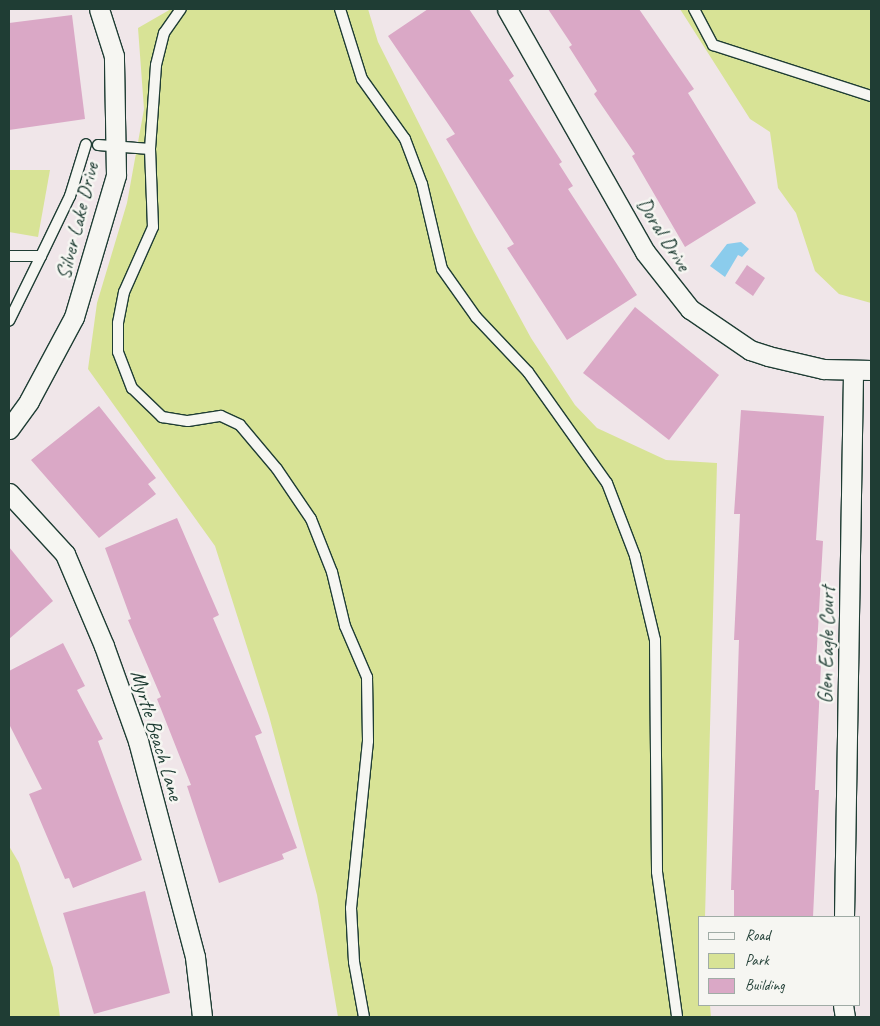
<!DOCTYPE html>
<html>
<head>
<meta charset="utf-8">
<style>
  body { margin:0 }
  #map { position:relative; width:880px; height:1026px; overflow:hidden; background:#f0e6e9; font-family:Caveat,sans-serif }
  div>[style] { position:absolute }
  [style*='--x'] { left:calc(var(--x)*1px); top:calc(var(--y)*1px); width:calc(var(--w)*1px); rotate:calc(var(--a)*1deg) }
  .green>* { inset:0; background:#d8e396 }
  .water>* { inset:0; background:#8bccec }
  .building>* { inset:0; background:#daa8c6 }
  .roads { filter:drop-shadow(1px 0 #1f3d34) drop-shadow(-1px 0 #1f3d34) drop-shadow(0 1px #1f3d34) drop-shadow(0 -1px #1f3d34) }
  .service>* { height:10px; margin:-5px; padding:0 5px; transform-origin:5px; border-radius:5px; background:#f6f6f2 }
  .minor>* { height:19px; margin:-9.5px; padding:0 9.5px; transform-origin:9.5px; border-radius:9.5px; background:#f6f6f2 }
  span { translate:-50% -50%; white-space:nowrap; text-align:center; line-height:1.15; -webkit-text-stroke:5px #f6f6f2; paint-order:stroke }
  .street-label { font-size:21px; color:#1f3d34 }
  .frame { position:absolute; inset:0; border:10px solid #1f3d34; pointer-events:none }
  .legend { position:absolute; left:698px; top:916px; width:162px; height:90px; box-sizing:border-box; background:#f6f6f2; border:1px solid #a0aca6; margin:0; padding:6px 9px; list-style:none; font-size:15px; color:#1f3d34 }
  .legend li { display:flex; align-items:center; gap:10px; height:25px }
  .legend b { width:25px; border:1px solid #a0aca6 }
</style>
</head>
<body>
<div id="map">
  <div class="green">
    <div style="clip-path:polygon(171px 9px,368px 9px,378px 42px,474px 233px,531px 338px,575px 405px,597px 428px,666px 460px,717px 463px,705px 917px,699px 917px,699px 1005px,710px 1005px,711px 1017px,338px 1017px,317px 895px,269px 716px,215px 546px,88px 369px,97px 303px,127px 203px,144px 109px,138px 28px)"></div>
    <div style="clip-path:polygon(680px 9px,871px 9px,871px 303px,839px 294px,815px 271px,796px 213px,778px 188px,770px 132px,750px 119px)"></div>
    <div style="clip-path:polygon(9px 170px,50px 170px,38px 237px,9px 232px)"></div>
    <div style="clip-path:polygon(9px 846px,19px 863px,53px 968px,60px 1017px,9px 1017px)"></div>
  </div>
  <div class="water">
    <div style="clip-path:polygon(741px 242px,749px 249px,742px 257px,738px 255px,725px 277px,710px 266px,727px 244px)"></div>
  </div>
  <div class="building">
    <div style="clip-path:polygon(428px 9px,469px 9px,514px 76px,509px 80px,562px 162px,559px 164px,573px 186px,568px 189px,637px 295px,567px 340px,507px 248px,514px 244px,446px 139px,455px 134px,388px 36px)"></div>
    <div style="clip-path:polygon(548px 9px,639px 9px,694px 89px,688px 93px,756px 203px,685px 247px,632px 156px,635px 154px,594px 94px,597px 91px,569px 47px,572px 45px)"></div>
    <div style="clip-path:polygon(72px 15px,85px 119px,9px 130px,9px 23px)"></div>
    <div style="clip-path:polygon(747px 265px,765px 278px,753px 296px,735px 283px)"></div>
    <div style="clip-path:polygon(635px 307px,719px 375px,669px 440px,583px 373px)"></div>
    <div style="clip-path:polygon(99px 406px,156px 478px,148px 484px,156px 494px,99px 538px,31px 460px)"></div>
    <div style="clip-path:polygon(741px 410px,824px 416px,816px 540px,823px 541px,816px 664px,821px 664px,815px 790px,819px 790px,813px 917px,734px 917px,734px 890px,731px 890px,739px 640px,734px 640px,740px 514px,734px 514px)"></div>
    <div style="clip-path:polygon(177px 518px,219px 615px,213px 618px,262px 733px,255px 736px,297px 848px,282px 854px,284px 859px,219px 883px,187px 786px,191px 785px,157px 699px,161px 697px,128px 620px,131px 619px,105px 548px)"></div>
    <div style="clip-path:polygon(9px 547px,53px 601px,9px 639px)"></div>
    <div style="clip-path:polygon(63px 643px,85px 686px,77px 690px,103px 739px,98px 741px,142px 860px,73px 888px,69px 878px,65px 879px,29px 794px,42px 789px,9px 724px,9px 671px)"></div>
    <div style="clip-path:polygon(145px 891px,170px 993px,94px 1014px,63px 913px)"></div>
  </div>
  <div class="roads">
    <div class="service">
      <div style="--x:340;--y:9;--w:73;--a:72.6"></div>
      <div style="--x:362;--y:79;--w:74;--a:54.4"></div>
      <div style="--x:405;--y:139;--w:48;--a:69.3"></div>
      <div style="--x:422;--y:184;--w:87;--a:76.8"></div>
      <div style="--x:442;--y:269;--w:59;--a:54.7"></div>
      <div style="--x:476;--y:317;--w:76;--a:46.6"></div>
      <div style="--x:528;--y:372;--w:136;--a:54.6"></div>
      <div style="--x:607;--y:483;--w:78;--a:69"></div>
      <div style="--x:635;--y:556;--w:86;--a:76.6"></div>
      <div style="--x:655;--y:640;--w:232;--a:89.5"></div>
      <div style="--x:657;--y:872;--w:146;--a:82.1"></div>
      <div style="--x:694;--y:9;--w:41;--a:62.2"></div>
      <div style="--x:713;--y:45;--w:166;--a:17.9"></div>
      <div style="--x:98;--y:145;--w:52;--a:4.4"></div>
      <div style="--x:150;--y:149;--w:84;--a:-85.9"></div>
      <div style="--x:156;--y:65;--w:33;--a:-76"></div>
      <div style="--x:164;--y:33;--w:29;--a:-55"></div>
      <div style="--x:150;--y:149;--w:78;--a:87.8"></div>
      <div style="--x:153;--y:227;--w:71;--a:114"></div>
      <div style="--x:124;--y:292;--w:32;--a:101"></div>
      <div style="--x:118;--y:323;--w:29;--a:90"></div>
      <div style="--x:118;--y:352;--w:39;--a:69"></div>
      <div style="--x:132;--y:388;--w:42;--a:44"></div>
      <div style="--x:162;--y:417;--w:26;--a:9"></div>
      <div style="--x:188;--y:421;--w:33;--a:-9"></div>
      <div style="--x:221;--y:416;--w:21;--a:25"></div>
      <div style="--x:240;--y:425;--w:57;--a:49.9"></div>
      <div style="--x:277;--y:469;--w:60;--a:55.8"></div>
      <div style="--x:311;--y:519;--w:57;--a:68.4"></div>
      <div style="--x:332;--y:572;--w:56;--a:76.5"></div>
      <div style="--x:345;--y:626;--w:56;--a:66.7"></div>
      <div style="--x:367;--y:677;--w:64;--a:89.1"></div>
      <div style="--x:368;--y:741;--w:168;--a:95.8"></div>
      <div style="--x:351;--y:908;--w:54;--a:86.8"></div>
      <div style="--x:354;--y:962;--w:56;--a:79.7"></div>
      <div style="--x:9;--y:256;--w:32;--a:0"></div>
      <div style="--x:41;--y:256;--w:72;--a:116.2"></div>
      <div style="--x:41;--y:256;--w:67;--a:-64.2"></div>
      <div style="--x:70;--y:196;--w:54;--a:-72.9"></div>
    </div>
    <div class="minor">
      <div style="--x:507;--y:9;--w:279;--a:60.4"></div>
      <div style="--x:645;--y:252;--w:73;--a:51.7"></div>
      <div style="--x:690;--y:309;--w:73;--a:34.3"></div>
      <div style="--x:750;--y:350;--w:19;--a:18"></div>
      <div style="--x:768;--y:356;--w:57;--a:13.3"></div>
      <div style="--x:823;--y:369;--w:48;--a:1.2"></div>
      <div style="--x:9;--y:429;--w:34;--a:-54"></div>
      <div style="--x:29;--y:401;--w:95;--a:-61.8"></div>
      <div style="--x:74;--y:317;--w:148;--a:-73.5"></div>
      <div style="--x:116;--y:175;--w:119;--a:-91"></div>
      <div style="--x:114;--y:56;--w:49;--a:-107.7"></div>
      <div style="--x:9;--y:493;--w:83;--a:47.4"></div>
      <div style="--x:65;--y:554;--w:100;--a:67"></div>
      <div style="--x:104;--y:646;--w:101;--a:70.3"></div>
      <div style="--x:138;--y:741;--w:223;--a:75.2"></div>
      <div style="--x:195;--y:957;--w:60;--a:83.3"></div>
      <div style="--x:844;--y:917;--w:544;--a:-89.05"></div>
      <div style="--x:843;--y:1005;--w:12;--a:81"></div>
    </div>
  </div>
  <div class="street-label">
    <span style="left:77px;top:221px;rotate:-76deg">Silver Lake Drive</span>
    <span style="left:664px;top:234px;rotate:58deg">Doral Drive</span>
    <span style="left:826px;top:645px;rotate:-89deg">Glen Eagle Court</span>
    <span style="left:157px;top:735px;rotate:73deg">Myrtle Beach Lane</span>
  </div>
  <div class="frame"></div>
  <ul class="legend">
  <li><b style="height:6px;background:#f6f6f2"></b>Road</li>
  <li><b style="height:14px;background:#d8e396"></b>Park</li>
  <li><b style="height:14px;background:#daa8c6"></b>Building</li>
  </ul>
</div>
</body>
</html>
